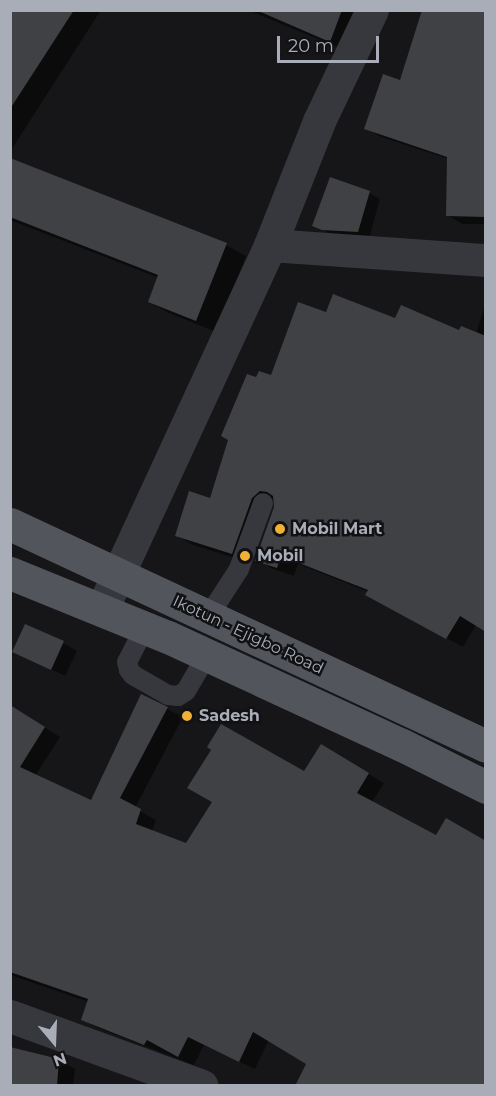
<!DOCTYPE html>
<html>
<head>
<meta charset="utf-8">
<style>
  body { margin:0 }
  #map { position:relative; width:496px; height:1096px; overflow:hidden; background:#161618; font-family:Montserrat,sans-serif }
  div>[style] { position:absolute }
  [style*='--x'] { left:calc(var(--x)*1px); top:calc(var(--y)*1px); width:calc(var(--w)*1px); rotate:calc(var(--a)*1deg) }
  .shadow>* { inset:0; background:#0007 }
  .building>* { inset:0; background:#404145 }
  .lane>* { height:20px; margin:-10px; padding:0 10px; transform-origin:10px; border-radius:10px; background:#37383d }
  .street>* { height:33px; margin:-16.5px; padding:0 16.5px; transform-origin:16.5px; border-radius:16.5px; background:#37383d }
  .primary>* { height:33px; margin:-16.5px; padding:0 16.5px; transform-origin:16.5px; border-radius:16.5px; background:#53555c }
  .dots>* { width:16px; height:16px; translate:-50% -50%; box-sizing:border-box; border:3px solid #111113; border-radius:50% }
  span { translate:-50% -50%; white-space:nowrap; text-align:center; line-height:1.15; -webkit-text-stroke:5px #111113; paint-order:stroke }
  .poi-label { font-size:16px; color:#a8adb8; font-weight:700 }
  .left { translate:0 -50%; text-align:left }
  .street-label { font-size:16px; color:#a8adb8 }
  .frame { position:absolute; inset:0; border:12px solid #a8adb8; pointer-events:none }
  .north { position:absolute; left:24px; top:1012px; width:60px; height:60px; -webkit-text-stroke:4px #111113; paint-order:stroke; rotate:161deg; font-size:16px; font-weight:700; line-height:24px; text-align:center; color:#a8adb8 }
  .north::after { content:''; display:block; margin:auto; width:21px; height:27px; background:#a8adb8; clip-path:polygon(50% 0,100% 100%,50% 72%,0 100%) }
  .scale { position:absolute; left:277px; top:36px; width:102px; height:27px; box-sizing:border-box; border:3px solid #a8adb8; border-top:0; padding-left:8px; font-size:18px; line-height:21px; white-space:nowrap; color:#a8adb8; -webkit-text-stroke:4px #111113; paint-order:stroke }
</style>
</head>
<body>
<div id="map">
  <div class="shadow">
    <div style="clip-path:polygon(10px 10px,101px 10px,10px 152px)"></div>
    <div style="clip-path:polygon(247px 10px,371px 10px,350px 52px)"></div>
    <div style="clip-path:polygon(486px 10px,486px 224px,462px 224px,447px 215px,449px 159px,381px 137px,366px 128px,401px 81px)"></div>
    <div style="clip-path:polygon(10px 160px,226px 245px,246px 256px,216px 332px,169px 313px,149px 302px,159px 278px,10px 220px)"></div>
    <div style="clip-path:polygon(369px 193px,380px 199px,369px 238px,335px 236px,314px 225px)"></div>
    <div style="clip-path:polygon(486px 302px,486px 631px,476px 625px,463px 647px,383px 604px,369px 592px,298px 564px,294px 576px,273px 569px,257px 560px,276px 507px,275px 502px,268px 508px,248px 562px,193px 545px,177px 536px,211px 500px,257px 379px,272px 377px,327px 314px,396px 319px,476px 334px)"></div>
    <div style="clip-path:polygon(63px 643px,77px 651px,65px 676px,14px 651px)"></div>
    <div style="clip-path:polygon(142px 696px,183px 717px,135px 808px,156px 820px,152px 831px,187px 845px,305px 773px,321px 746px,384px 783px,372px 802px,308px 1063px,269px 1040px,255px 1069px,204px 1045px,194px 1065px,98px 1028px,83px 1019px,89px 1002px,10px 975px,10px 706px,60px 737px,35px 776px,91px 802px)"></div>
    <div style="clip-path:polygon(10px 1049px,59px 1060px,75px 1069px,73px 1086px,10px 1086px)"></div>
  </div>
  <div class="building">
    <div style="clip-path:polygon(10px 10px,74px 10px,10px 109px)"></div>
    <div style="clip-path:polygon(256px 10px,342px 10px,330px 42px)"></div>
    <div style="clip-path:polygon(422px 10px,486px 10px,486px 217px,446px 216px,447px 157px,364px 129px,383px 74px,400px 80px)"></div>
    <div style="clip-path:polygon(10px 158px,227px 243px,196px 321px,148px 302px,158px 275px,10px 217px)"></div>
    <div style="clip-path:polygon(330px 177px,370px 191px,358px 232px,322px 230px,312px 226px)"></div>
    <div style="clip-path:polygon(333px 294px,395px 318px,401px 305px,459px 330px,461px 326px,486px 336px,486px 632px,460px 616px,446px 639px,365px 595px,368px 590px,281px 556px,277px 568px,255px 561px,274px 507px,273px 496px,267px 492px,260px 491px,252px 498px,232px 554px,175px 536px,189px 491px,210px 498px,228px 440px,221px 436px,247px 374px,256px 377px,259px 371px,271px 375px,298px 302px,326px 312px)"></div>
    <div style="clip-path:polygon(25px 624px,64px 641px,51px 670px,12px 652px)"></div>
    <div style="clip-path:polygon(141px 694px,168px 707px,120px 798px,141px 809px,136px 824px,186px 843px,212px 802px,187px 788px,211px 750px,207px 747px,221px 724px,304px 771px,321px 744px,369px 773px,357px 793px,436px 835px,446px 818px,486px 841px,486px 1086px,295px 1086px,306px 1064px,253px 1032px,239px 1062px,188px 1037px,178px 1057px,147px 1040px,144px 1045px,81px 1020px,88px 999px,10px 972px,10px 705px,45px 727px,20px 767px,91px 800px)"></div>
    <div style="clip-path:polygon(10px 1047px,59px 1059px,57px 1086px,10px 1086px)"></div>
  </div>
  <div class="lane">
    <div style="--x:208;--y:617;--w:57;--a:-57.1"></div>
    <div style="--x:239;--y:569;--w:70;--a:-70"></div>
    <div style="--x:145;--y:627;--w:39;--a:117"></div>
    <div style="--x:127;--y:662;--w:8;--a:76"></div>
    <div style="--x:129;--y:670;--w:6;--a:51"></div>
    <div style="--x:133;--y:675;--w:40;--a:29.7"></div>
    <div style="--x:168;--y:695;--w:10;--a:6"></div>
    <div style="--x:178;--y:696;--w:9;--a:-32"></div>
    <div style="--x:186;--y:691;--w:42;--a:-59.7"></div>
  </div>
  <div class="street">
    <div style="--x:270;--y:245;--w:217;--a:4"></div>
    <div style="--x:102;--y:609;--w:401;--a:-65.2"></div>
    <div style="--x:270;--y:245;--w:133;--a:-68.4"></div>
    <div style="--x:319;--y:121;--w:123;--a:-64.5"></div>
    <div style="--x:10;--y:1016;--w:204;--a:20"></div>
  </div>
  <div class="primary">
    <div style="--x:10;--y:524;--w:525;--a:25"></div>
    <div style="--x:10;--y:573;--w:170;--a:22.1"></div>
    <div style="--x:168;--y:637;--w:258;--a:24.8"></div>
    <div style="--x:402;--y:745;--w:94;--a:26.6"></div>
  </div>
  <div class="dots">
    <div style="left:280px;top:529px;background:#f2b134"></div>
    <div style="left:245px;top:556px;background:#f2b134"></div>
    <div style="left:187px;top:716px;background:#f2b134"></div>
  </div>
  <div class="poi-label">
    <span class="left" style="left:292px;top:529px">Mobil Mart</span>
    <span class="left" style="left:257px;top:556px">Mobil</span>
    <span class="left" style="left:199px;top:716px">Sadesh</span>
  </div>
  <div class="street-label">
    <span style="left:248px;top:635px;rotate:25deg">Ikotun - Ejigbo Road</span>
  </div>
  <div class="frame"></div>
  <div class="north">N</div>
  <div class="scale">20 m</div>
</div>
</body>
</html>
